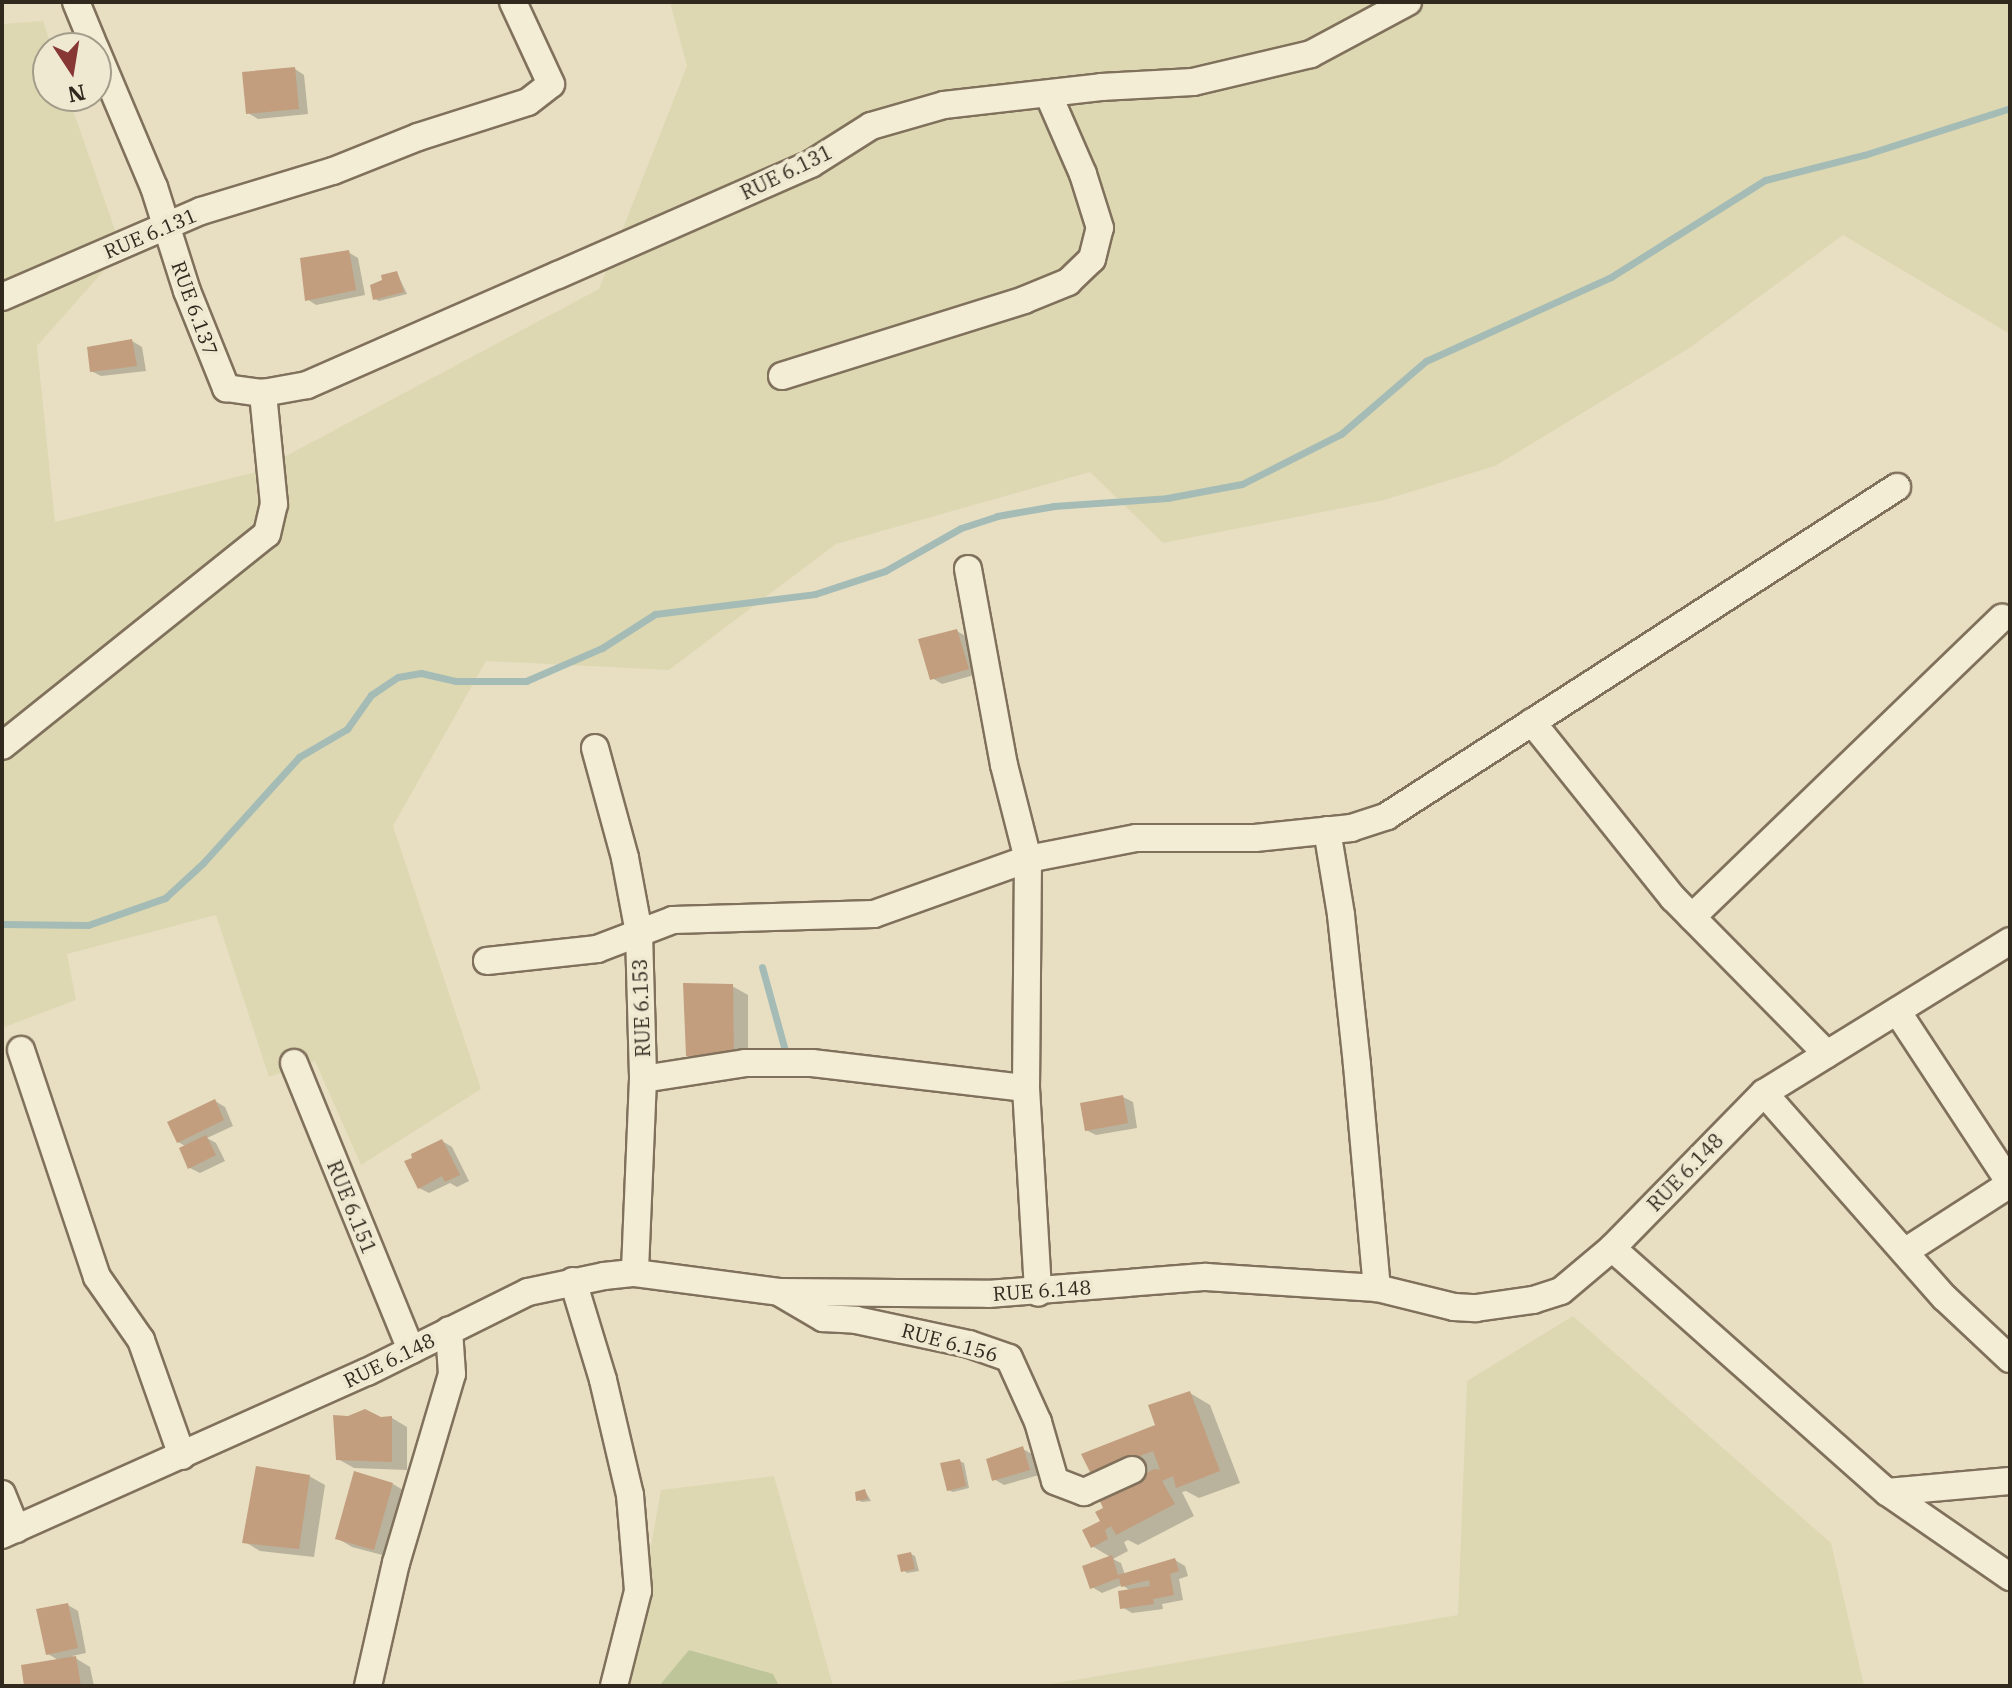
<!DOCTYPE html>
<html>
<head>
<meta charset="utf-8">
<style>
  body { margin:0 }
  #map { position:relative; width:2012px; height:1688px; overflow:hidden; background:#e8dfc3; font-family:"IBM Plex Serif",serif }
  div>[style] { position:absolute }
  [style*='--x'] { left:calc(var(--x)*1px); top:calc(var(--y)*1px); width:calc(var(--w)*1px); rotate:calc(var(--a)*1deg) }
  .farmland>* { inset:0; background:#ddd8b2 }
  .green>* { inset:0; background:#bdc599 }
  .shadow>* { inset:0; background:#0003 }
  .stream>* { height:7px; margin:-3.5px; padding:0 3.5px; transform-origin:3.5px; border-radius:3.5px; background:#a5bcb6 }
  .building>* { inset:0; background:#c29e7e }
  .roads { filter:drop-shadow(2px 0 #80715c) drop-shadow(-2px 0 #80715c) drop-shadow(0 2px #80715c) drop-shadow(0 -2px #80715c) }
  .minor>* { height:26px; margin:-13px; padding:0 13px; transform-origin:13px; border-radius:13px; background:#f4edd5 }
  span { translate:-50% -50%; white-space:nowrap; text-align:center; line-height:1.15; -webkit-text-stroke:8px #f0e9d2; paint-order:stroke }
  .street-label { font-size:20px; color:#32291e }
  .frame { position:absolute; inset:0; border:4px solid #32291e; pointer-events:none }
  .north { position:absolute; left:32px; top:32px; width:80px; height:80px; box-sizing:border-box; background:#f0e9d2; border:2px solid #a49c8a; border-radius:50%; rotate:168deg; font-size:22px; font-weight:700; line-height:32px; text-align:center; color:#32291e }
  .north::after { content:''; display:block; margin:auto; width:28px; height:36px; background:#883834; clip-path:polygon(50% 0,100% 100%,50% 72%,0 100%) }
</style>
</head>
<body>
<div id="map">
  <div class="farmland">
    <div style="clip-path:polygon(670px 2px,2010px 2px,2010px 334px,1843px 235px,1691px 347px,1495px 466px,1384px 500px,1163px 543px,1090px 472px,836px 544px,669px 670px,486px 661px,393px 826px,481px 1089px,361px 1165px,315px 1061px,269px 1077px,216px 915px,67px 954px,76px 1000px,2px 1028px,2px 24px,43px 21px,52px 48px,48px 48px,48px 96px,68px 96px,122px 250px,37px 346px,55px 522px,256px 472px,599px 289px,687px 66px)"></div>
    <div style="clip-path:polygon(1573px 1316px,1831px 1543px,1864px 1686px,1039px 1686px,1458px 1615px,1467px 1381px)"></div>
    <div style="clip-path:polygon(774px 1476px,833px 1686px,779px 1686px,772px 1674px,689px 1650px,659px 1686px,626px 1686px,661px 1490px)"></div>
  </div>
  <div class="green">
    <div style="clip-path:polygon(689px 1650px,773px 1674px,779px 1686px,659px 1686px)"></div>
  </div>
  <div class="shadow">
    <div style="clip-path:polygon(295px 69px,304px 75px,308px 114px,258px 119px,248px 113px)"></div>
    <div style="clip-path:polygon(348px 252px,358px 258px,365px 295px,316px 305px,307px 299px)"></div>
    <div style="clip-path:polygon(397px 273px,407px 294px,379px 301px,375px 299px)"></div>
    <div style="clip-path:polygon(132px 341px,142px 347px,146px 371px,101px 376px,91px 371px)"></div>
    <div style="clip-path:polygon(957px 631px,967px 637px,978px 674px,942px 684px,932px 678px)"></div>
    <div style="clip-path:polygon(732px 986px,748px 995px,748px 1065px,703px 1063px,688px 1054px)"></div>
    <div style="clip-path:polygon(1123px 1097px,1133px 1102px,1137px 1128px,1096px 1135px,1086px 1130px)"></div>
    <div style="clip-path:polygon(215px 1101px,225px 1107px,233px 1126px,207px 1138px,216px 1143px,225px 1161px,200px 1173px,190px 1168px,187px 1147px,178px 1142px)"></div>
    <div style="clip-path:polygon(442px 1141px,452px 1147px,469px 1181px,457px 1187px,450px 1183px,429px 1193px,419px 1188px)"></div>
    <div style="clip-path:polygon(1190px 1393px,1210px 1405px,1240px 1483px,1199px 1498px,1186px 1491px,1182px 1492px,1194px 1516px,1138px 1545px,1128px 1540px,1124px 1542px,1128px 1551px,1113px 1559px,1121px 1563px,1125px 1575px,1175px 1560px,1185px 1566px,1188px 1576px,1179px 1579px,1183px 1600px,1162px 1604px,1163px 1609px,1132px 1613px,1122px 1607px,1131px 1591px,1122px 1585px,1102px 1593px,1092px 1587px,1112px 1558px,1092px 1546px,1103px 1522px,1147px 1475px,1113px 1485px,1092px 1473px,1157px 1426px)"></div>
    <div style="clip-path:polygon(392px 1418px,407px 1427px,407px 1470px,354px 1468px,338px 1459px,381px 1419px)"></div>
    <div style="clip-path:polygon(1023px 1449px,1032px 1454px,1039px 1475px,1004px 1485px,994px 1479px)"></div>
    <div style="clip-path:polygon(959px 1461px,964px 1463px,969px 1488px,953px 1492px,948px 1490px)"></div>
    <div style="clip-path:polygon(309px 1476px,325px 1485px,314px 1557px,260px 1551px,245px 1542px)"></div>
    <div style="clip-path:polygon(393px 1484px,408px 1493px,390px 1557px,352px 1547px,337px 1538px)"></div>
    <div style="clip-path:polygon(865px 1491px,871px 1501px,862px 1502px,858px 1500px)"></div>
    <div style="clip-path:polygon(911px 1554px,915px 1556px,919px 1571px,907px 1573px,903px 1570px)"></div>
    <div style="clip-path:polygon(68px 1605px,78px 1611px,86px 1653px,72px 1656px,90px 1667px,94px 1686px,26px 1686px,60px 1661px,48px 1654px)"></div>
  </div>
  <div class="stream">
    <div style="--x:2;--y:924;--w:86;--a:0.7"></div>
    <div style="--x:88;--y:925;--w:82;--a:-19.3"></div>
    <div style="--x:165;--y:898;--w:52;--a:-42.6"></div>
    <div style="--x:203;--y:863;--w:143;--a:-47.8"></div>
    <div style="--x:299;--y:757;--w:56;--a:-30.3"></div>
    <div style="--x:347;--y:729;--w:42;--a:-54.8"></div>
    <div style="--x:371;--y:695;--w:32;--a:-34"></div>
    <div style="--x:398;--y:677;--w:23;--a:-10"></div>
    <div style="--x:421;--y:673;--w:36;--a:13"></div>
    <div style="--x:456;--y:681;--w:70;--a:0"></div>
    <div style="--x:526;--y:681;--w:83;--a:-23.5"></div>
    <div style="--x:602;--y:648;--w:63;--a:-32.7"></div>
    <div style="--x:655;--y:614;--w:161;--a:-7.1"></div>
    <div style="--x:815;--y:594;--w:74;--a:-18.2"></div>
    <div style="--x:885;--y:571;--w:87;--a:-29.5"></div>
    <div style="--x:961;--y:528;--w:38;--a:-18"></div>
    <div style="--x:997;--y:516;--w:58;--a:-10"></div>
    <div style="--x:1054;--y:506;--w:113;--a:-4"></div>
    <div style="--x:1167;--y:498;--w:76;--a:-10.6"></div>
    <div style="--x:1242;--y:484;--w:111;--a:-26.8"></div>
    <div style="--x:1341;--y:434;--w:112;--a:-40.7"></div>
    <div style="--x:1426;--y:361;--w:203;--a:-24.4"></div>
    <div style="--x:1611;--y:277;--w:182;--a:-32.2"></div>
    <div style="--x:1765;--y:180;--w:102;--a:-14.2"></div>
    <div style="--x:1864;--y:155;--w:153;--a:-17.8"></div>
    <div style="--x:762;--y:967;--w:94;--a:74.6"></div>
  </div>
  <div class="building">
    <div style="clip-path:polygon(295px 67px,299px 109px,246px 114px,242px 72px)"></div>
    <div style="clip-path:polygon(349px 250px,356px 290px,305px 301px,300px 258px)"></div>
    <div style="clip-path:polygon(397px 271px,404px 292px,373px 300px,370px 285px,382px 280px,381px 275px)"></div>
    <div style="clip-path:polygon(132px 339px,137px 366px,90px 372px,87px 347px)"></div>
    <div style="clip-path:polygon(957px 629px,969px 669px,930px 680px,918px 639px)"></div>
    <div style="clip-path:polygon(683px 983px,733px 984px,734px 1058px,686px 1056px)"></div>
    <div style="clip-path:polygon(1123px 1095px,1128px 1123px,1085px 1131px,1080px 1103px)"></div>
    <div style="clip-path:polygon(215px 1099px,224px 1120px,177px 1143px,167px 1122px)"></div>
    <div style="clip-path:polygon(206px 1135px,216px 1155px,188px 1169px,179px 1148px)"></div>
    <div style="clip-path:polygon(442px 1139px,460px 1175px,445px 1182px,442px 1176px,418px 1189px,404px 1161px,412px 1158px,411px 1154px)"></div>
    <div style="clip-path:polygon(1190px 1391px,1220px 1471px,1176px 1488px,1173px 1476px,1162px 1481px,1175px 1504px,1116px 1535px,1111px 1526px,1105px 1530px,1108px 1539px,1091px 1548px,1082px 1530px,1100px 1521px,1095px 1512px,1103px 1508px,1099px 1499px,1154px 1469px,1160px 1470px,1153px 1451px,1091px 1474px,1081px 1454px,1155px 1425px,1148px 1405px)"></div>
    <div style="clip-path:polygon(365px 1409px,381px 1417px,392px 1416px,392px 1462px,336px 1460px,333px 1415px,348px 1416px)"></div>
    <div style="clip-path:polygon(1023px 1446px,1030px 1470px,992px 1481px,986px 1459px)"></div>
    <div style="clip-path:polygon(960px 1459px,966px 1486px,947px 1491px,940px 1463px)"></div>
    <div style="clip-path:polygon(256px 1466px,310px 1475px,299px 1549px,242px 1543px)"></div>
    <div style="clip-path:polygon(354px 1471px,393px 1483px,374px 1550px,335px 1539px)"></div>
    <div style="clip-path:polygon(865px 1489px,868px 1499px,856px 1501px,855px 1492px)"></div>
    <div style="clip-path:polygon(911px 1552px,915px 1569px,901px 1572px,897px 1555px)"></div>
    <div style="clip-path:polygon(1112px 1555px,1118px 1575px,1175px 1558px,1179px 1571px,1170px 1574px,1174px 1595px,1153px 1599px,1154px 1604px,1120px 1609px,1118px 1591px,1150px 1586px,1149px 1580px,1121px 1587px,1119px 1578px,1090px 1589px,1082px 1566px)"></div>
    <div style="clip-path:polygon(68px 1603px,78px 1648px,46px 1655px,36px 1609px)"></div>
    <div style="clip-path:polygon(76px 1656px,81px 1686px,24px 1686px,21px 1665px)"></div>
  </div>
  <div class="roads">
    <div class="minor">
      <div style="--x:76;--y:2;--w:50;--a:67.6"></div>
      <div style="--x:96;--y:50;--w:149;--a:67.1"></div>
      <div style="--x:154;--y:187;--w:109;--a:72.4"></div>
      <div style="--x:187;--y:291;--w:105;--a:68.1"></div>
      <div style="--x:226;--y:388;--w:37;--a:8"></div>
      <div style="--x:263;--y:393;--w:45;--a:-10.3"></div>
      <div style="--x:307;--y:385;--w:274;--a:-23.7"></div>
      <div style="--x:558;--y:275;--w:276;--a:-23.7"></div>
      <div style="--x:811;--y:164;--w:71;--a:-32.3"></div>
      <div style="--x:871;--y:126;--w:76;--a:-16"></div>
      <div style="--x:944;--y:105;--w:158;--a:-6.5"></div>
      <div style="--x:1101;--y:87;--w:92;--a:-3.1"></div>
      <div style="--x:1193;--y:82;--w:121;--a:-13.3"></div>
      <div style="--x:1311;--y:54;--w:110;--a:-28.2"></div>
      <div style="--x:2;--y:297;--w:217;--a:-23.4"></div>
      <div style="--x:201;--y:211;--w:138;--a:-16.9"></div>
      <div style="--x:333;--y:171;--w:92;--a:-21.8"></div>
      <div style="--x:418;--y:137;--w:115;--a:-17.7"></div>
      <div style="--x:528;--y:102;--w:29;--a:-38"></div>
      <div style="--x:551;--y:84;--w:90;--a:-114.9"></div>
      <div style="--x:782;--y:376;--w:254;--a:-17.4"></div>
      <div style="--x:1024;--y:300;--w:48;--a:-22.2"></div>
      <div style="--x:1068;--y:282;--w:33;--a:-44"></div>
      <div style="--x:1092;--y:259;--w:32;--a:-76"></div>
      <div style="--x:1100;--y:228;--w:57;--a:-107.5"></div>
      <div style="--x:1083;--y:174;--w:87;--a:-113.6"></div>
      <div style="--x:968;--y:569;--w:199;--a:79.6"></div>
      <div style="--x:1004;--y:765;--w:97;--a:75.7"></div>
      <div style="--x:1028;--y:859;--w:229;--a:90.5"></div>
      <div style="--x:1026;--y:1088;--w:205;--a:86.6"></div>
      <div style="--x:1532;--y:722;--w:226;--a:51.3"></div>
      <div style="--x:1673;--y:898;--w:219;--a:45.4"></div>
      <div style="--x:2;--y:746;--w:339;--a:-38.7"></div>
      <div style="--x:267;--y:534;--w:31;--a:-77"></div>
      <div style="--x:274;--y:504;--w:112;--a:-95.7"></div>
      <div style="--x:595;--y:748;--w:114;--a:74.7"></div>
      <div style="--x:625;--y:858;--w:76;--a:79.4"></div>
      <div style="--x:639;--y:933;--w:146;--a:88.4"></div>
      <div style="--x:643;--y:1079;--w:194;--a:92.4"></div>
      <div style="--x:1327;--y:830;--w:86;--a:80.6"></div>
      <div style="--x:1341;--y:915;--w:151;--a:83.9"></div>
      <div style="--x:1357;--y:1065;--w:224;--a:84.9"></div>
      <div style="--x:1692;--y:917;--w:431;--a:-44"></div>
      <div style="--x:487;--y:961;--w:111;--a:-6.2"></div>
      <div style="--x:597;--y:949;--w:81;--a:-20.9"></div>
      <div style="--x:673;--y:920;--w:201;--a:-1.7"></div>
      <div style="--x:874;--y:914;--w:164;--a:-19.7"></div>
      <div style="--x:1028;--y:859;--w:110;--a:-11"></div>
      <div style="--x:1136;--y:838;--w:119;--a:0"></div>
      <div style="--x:1255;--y:838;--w:97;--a:-5.9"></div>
      <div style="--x:1351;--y:828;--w:38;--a:-18"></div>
      <div style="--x:1387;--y:816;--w:607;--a:-32.83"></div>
      <div style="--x:1897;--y:1011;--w:206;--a:56.7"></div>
      <div style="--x:21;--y:1050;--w:239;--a:71.5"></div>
      <div style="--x:97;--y:1277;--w:77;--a:55.1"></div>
      <div style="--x:141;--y:1340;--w:123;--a:70.5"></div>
      <div style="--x:294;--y:1063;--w:310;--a:67.8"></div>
      <div style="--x:643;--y:1079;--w:103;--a:-8.9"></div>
      <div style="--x:745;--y:1063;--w:67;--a:0"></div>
      <div style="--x:812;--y:1063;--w:215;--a:6.7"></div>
      <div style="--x:1764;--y:1093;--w:273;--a:48.6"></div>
      <div style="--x:1945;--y:1298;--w:89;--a:43.2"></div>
      <div style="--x:1612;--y:1248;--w:368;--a:41.6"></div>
      <div style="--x:1887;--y:1492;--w:150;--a:34.6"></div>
      <div style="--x:1906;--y:1251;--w:124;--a:-32.8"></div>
      <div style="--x:573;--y:1281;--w:103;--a:73.1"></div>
      <div style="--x:603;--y:1380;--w:118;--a:76.8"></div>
      <div style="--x:630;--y:1495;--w:96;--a:85.2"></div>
      <div style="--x:638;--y:1591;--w:98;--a:104.2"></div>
      <div style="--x:782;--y:1294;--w:48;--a:30.3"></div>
      <div style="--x:823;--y:1318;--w:33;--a:3"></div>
      <div style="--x:856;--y:1320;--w:116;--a:12"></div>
      <div style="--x:969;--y:1344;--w:42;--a:19.3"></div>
      <div style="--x:1009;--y:1358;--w:70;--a:65.6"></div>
      <div style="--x:1038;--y:1422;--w:61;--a:73.9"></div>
      <div style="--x:1055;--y:1481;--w:31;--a:21"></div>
      <div style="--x:1084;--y:1492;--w:53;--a:-24.6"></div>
      <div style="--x:1887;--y:1492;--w:123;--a:-5.1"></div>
      <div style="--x:2;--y:1494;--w:38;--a:68"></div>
      <div style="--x:2;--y:1535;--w:400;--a:-24.1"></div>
      <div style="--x:367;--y:1372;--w:180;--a:-26.4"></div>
      <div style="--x:528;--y:1292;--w:78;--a:-11.9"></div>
      <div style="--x:604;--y:1276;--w:31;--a:-6"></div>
      <div style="--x:635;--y:1273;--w:145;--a:7.5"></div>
      <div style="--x:779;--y:1292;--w:209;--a:0.5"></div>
      <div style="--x:988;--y:1294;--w:219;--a:-4.5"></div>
      <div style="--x:1206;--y:1277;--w:171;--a:3.7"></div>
      <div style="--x:1377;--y:1288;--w:79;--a:13.9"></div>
      <div style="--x:1454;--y:1307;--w:22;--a:3"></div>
      <div style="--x:1476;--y:1308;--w:58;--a:-8"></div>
      <div style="--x:1533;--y:1300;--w:29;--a:-18"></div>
      <div style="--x:1561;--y:1291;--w:67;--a:-40.1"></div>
      <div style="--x:1612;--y:1248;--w:217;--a:-45.6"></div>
      <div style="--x:1764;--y:1093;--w:289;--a:-31.7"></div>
      <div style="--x:368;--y:1686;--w:126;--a:-77.2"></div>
      <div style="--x:396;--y:1563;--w:197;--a:-73.5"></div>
      <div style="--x:452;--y:1374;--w:44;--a:-93.9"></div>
    </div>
  </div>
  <div class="street-label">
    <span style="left:786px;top:172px;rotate:-26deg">RUE 6.131</span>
    <span style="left:150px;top:233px;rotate:-23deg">RUE 6.131</span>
    <span style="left:195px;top:308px;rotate:70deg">RUE 6.137</span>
    <span style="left:641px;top:1008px;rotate:-92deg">RUE 6.153</span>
    <span style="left:1685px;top:1172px;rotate:-46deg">RUE 6.148</span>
    <span style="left:352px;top:1207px;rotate:68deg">RUE 6.151</span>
    <span style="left:1042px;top:1290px;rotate:-4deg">RUE 6.148</span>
    <span style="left:950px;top:1342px;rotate:15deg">RUE 6.156</span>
    <span style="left:389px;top:1360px;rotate:-26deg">RUE 6.148</span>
  </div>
  <div class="frame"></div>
  <div class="north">N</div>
</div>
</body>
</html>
